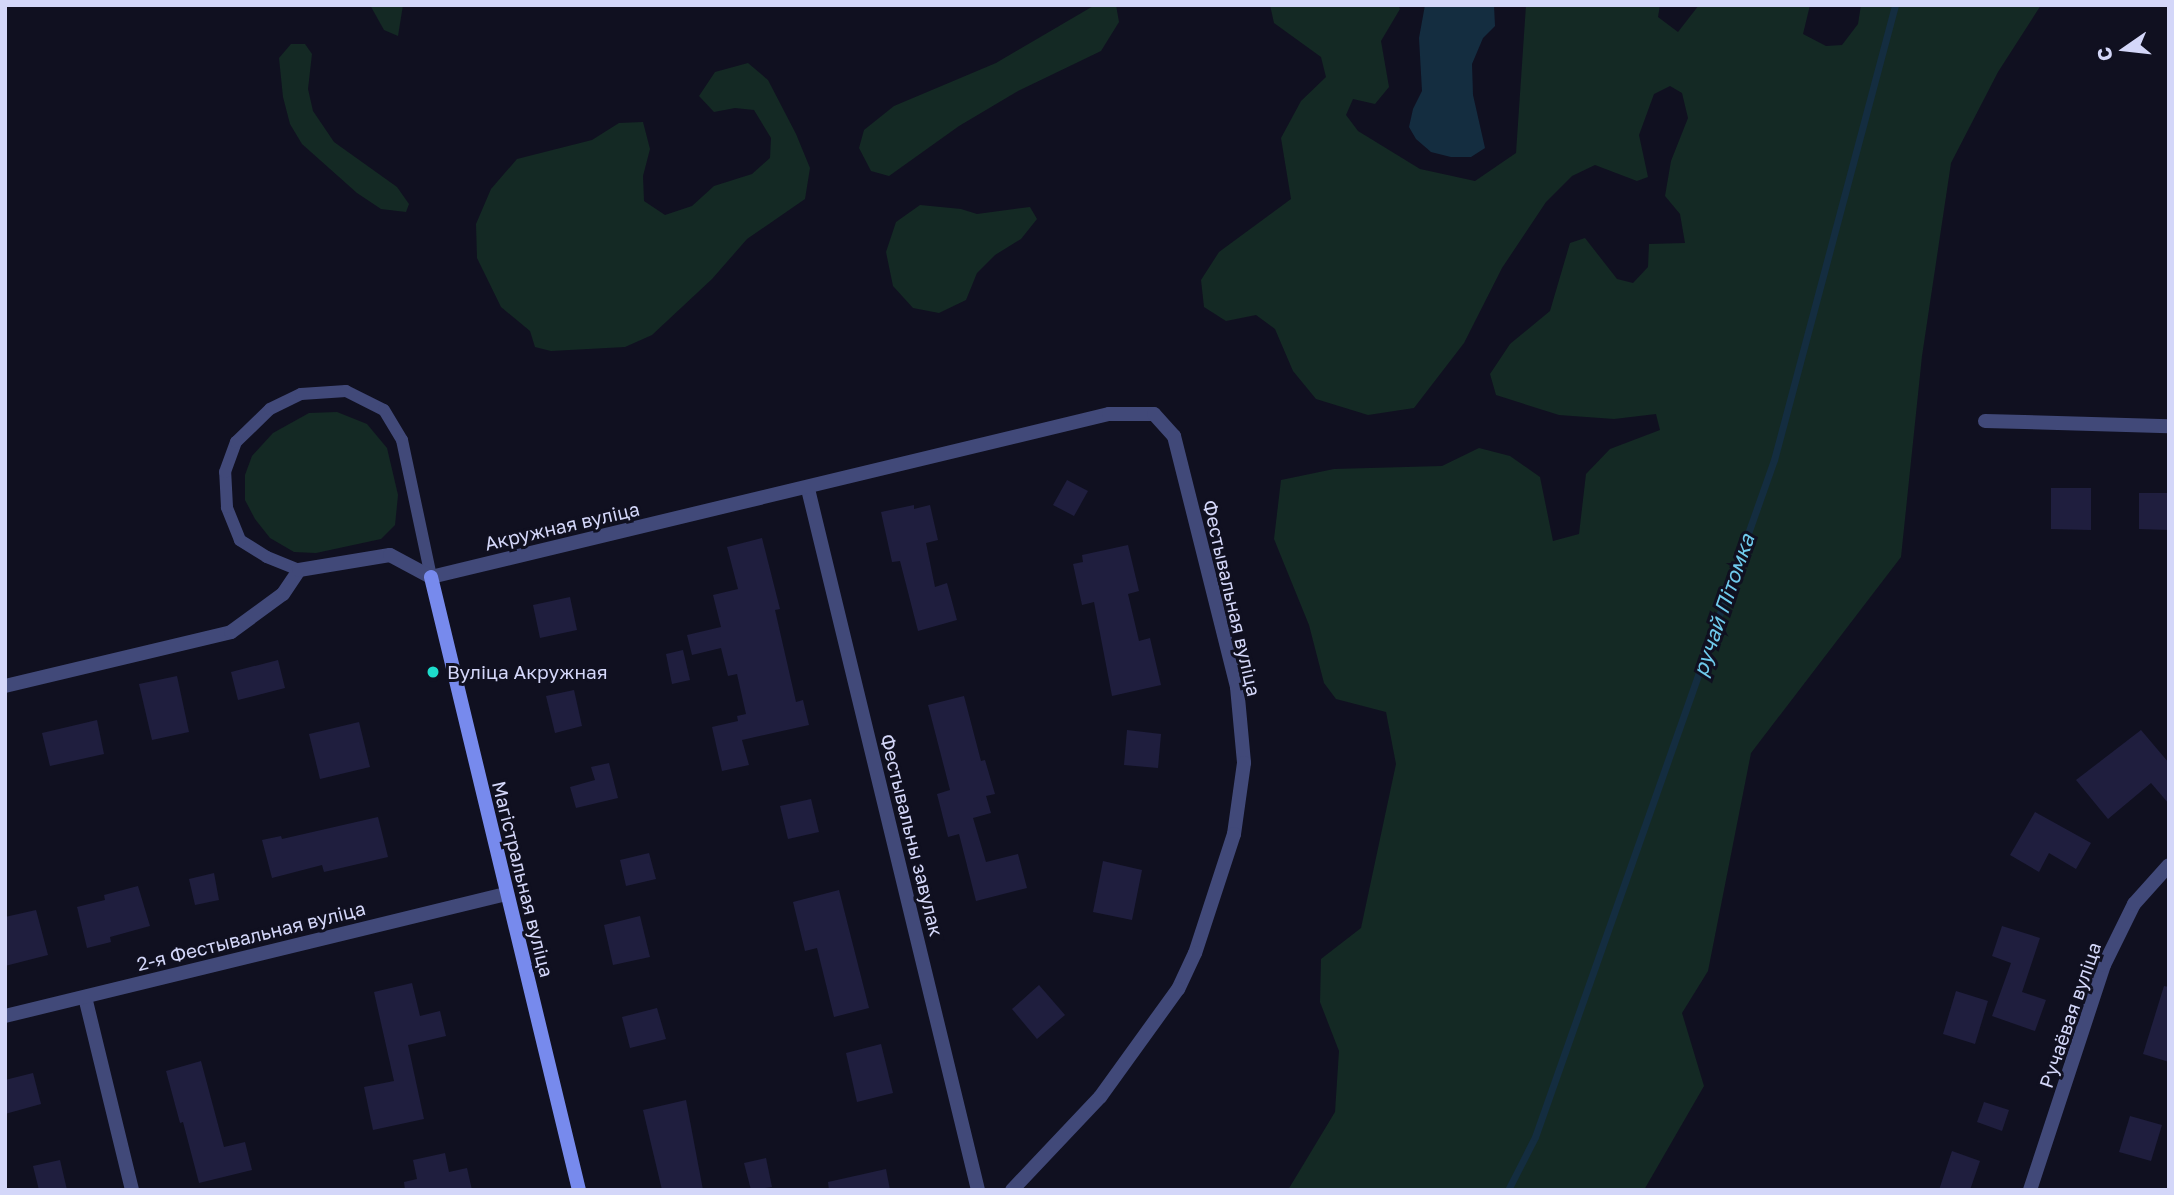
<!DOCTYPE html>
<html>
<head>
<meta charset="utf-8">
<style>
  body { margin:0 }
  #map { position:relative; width:2174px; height:1195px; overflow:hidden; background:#101020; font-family:"Golos Text",sans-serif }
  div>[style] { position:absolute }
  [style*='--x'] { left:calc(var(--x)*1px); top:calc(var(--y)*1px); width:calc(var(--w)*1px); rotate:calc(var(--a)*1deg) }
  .green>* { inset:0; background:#142924 }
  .water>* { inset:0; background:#142d40 }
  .stream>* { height:7px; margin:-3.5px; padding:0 3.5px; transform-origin:3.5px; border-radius:3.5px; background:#142d40 }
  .building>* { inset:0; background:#1f1e3e }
  .lane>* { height:12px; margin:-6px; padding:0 6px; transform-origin:6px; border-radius:6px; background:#414979 }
  .street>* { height:14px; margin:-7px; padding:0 7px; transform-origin:7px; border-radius:7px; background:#414979 }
  .secondary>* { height:14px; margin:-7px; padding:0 7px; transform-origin:7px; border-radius:7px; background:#778aed }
  .dots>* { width:19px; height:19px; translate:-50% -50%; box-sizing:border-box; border:4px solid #101020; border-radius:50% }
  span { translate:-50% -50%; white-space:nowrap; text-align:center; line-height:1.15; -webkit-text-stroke:6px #101020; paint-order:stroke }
  .street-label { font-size:19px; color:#d4d7f9 }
  .poi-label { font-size:19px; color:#d4d7f9 }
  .left { translate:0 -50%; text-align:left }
  .water-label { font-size:21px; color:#6fcaec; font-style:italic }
  .frame { position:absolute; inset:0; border:7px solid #d4d7f9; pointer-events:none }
  .north { position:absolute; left:2090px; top:14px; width:70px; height:70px; -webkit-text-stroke:5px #101020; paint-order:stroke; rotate:256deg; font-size:19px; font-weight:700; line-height:28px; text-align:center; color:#d4d7f9 }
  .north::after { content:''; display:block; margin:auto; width:24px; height:32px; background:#d4d7f9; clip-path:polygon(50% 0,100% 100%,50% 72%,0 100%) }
</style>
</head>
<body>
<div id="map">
  <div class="green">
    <div style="clip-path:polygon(370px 5px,403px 5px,398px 36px,384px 30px)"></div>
    <div style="clip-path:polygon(1095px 5px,1116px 5px,1119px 22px,1101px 51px,1018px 91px,959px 126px,889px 176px,871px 171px,859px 148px,864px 130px,894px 106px,996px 63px)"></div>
    <div style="clip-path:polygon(1270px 5px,1398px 5px,1400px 9px,1381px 41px,1389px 87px,1375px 104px,1353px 99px,1346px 115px,1358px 131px,1420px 169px,1475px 181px,1516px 153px,1526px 5px,1660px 5px,1658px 17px,1678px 32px,1699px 5px,1810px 5px,1803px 34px,1826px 46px,1842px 45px,1858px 24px,1861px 5px,2041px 5px,1998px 72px,1951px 163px,1922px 356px,1901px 557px,1751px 753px,1708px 971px,1682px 1013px,1704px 1086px,1644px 1190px,1288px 1190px,1335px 1112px,1339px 1051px,1320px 1002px,1321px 959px,1361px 928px,1396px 764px,1386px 712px,1336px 699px,1324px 683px,1309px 625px,1274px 539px,1281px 480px,1334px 469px,1442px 466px,1479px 448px,1510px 456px,1540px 477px,1553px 541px,1579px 534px,1586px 474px,1610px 449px,1660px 430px,1656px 414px,1614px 419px,1559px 415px,1496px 395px,1490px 374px,1510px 344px,1550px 311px,1570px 243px,1585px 238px,1617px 279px,1633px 283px,1648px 267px,1649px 244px,1685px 243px,1680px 214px,1665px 196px,1671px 161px,1688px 118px,1682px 93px,1670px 86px,1654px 94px,1639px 135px,1648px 177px,1637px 181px,1595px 165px,1572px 176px,1546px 202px,1502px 268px,1464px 343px,1414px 408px,1368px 415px,1316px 399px,1293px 371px,1275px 329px,1256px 315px,1226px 321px,1204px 307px,1201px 280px,1219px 252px,1291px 199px,1281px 138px,1301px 101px,1326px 77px,1321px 57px,1274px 23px)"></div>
    <div style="clip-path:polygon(291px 44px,305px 44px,312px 54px,308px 89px,313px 111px,334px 142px,397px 187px,409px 204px,406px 212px,381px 209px,357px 193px,302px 144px,290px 124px,283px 97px,279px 58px)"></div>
    <div style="clip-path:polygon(748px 63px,768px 80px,796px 134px,810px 168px,805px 199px,747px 239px,712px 279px,652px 335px,625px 347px,551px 351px,535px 347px,530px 331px,501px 307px,477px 258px,476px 224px,491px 189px,517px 159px,592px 140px,619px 123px,643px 122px,650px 149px,643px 176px,644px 201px,665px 215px,692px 206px,714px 186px,752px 174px,770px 158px,771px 138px,754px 110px,735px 108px,714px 112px,699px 96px,715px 72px)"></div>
    <div style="clip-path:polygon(920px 205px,961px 209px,977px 214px,1030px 207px,1037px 219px,1021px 239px,995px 255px,977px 273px,966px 300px,939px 313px,913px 308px,893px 286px,886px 252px,896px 222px)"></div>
    <div style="clip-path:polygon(337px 412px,367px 424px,387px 448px,398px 495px,395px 525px,381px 539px,316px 553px,294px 552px,270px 538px,255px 519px,245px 500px,245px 475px,252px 456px,273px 433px,309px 413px)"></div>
  </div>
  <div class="water">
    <div style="clip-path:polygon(1425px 5px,1494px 5px,1495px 26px,1483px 38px,1472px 64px,1473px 95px,1485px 148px,1471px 157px,1451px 157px,1431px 152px,1416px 139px,1409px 127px,1413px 109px,1422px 91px,1419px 38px)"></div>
  </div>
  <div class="stream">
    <div style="--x:1508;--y:1190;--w:59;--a:-63"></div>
    <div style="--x:1535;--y:1137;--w:718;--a:-70.56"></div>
    <div style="--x:1774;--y:460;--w:471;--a:-75.1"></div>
  </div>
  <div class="building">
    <div style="clip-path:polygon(1067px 480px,1088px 491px,1074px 516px,1053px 505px)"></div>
    <div style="clip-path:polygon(2051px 488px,2091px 488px,2091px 530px,2051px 529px)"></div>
    <div style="clip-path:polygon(2139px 493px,2169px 493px,2169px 530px,2139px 529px)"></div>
    <div style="clip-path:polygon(914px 505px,914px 509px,930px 505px,938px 540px,926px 543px,935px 587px,947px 583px,957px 620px,918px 631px,900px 561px,892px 562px,881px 512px)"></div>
    <div style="clip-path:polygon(762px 538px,780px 609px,775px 610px,796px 702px,803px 700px,809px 725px,742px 740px,749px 765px,722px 771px,712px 727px,738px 721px,737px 716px,746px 714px,737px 674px,728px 676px,721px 648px,692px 655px,687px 635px,721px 627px,713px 595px,738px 589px,727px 547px)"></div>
    <div style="clip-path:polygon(1128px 545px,1139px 591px,1128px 594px,1139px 641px,1150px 638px,1161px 685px,1112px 696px,1094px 602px,1082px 605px,1073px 564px,1083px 562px,1082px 555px)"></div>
    <div style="clip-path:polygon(570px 597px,577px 630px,540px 638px,533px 605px)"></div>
    <div style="clip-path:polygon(683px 650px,690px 680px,672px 684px,666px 654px)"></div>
    <div style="clip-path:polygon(278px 660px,285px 688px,238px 700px,231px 672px)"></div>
    <div style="clip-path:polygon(177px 676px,189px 732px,152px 740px,139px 684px)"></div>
    <div style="clip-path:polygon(574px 690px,582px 726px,555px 733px,546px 696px)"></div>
    <div style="clip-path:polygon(964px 696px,981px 761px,985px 760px,995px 794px,986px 796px,991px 813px,973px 818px,986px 862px,1018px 854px,1027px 888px,976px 901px,959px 834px,948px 837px,937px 794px,950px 790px,928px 705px)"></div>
    <div style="clip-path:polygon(97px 720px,104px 754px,50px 766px,42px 733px)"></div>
    <div style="clip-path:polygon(359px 722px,370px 767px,320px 779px,309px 734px)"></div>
    <div style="clip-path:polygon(1127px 730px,1161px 734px,1158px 768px,1124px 765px)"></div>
    <div style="clip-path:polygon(2141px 730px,2169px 763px,2169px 804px,2151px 783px,2108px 819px,2076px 780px)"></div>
    <div style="clip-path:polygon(609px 763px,618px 798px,576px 808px,570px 787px,595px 780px,591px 767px)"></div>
    <div style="clip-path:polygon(811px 799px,819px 832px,788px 839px,780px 806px)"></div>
    <div style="clip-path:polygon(2035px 812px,2091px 843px,2076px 869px,2049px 853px,2039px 872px,2010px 855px)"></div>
    <div style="clip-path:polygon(378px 817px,388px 857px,324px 872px,322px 865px,272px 878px,262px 840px,281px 836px,282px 839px)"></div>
    <div style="clip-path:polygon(649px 853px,656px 879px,626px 886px,620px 860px)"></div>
    <div style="clip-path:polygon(1103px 861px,1142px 870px,1132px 920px,1093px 912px)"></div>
    <div style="clip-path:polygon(214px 873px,219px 900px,195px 905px,189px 879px)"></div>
    <div style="clip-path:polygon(138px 886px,150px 926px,110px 937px,111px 942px,87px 948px,77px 907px,105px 900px,104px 895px)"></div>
    <div style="clip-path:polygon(839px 890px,869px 1008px,834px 1017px,817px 948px,805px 951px,793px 902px)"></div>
    <div style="clip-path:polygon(36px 910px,48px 955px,5px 966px,5px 917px)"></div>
    <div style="clip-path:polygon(640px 916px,650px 957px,613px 965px,604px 925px)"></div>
    <div style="clip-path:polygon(2002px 926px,2040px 938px,2022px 992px,2046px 1000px,2035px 1031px,1992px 1016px,2011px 963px,1992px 956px)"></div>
    <div style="clip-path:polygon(412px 983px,420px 1016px,440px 1011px,446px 1036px,408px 1045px,424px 1119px,373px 1130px,364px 1087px,394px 1081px,374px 992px)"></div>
    <div style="clip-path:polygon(1039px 985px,1065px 1015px,1037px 1039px,1012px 1009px)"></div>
    <div style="clip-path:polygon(2164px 986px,2169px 987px,2169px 1062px,2143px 1054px)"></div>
    <div style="clip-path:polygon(1956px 991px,1988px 1001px,1975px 1044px,1943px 1034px)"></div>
    <div style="clip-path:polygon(657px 1008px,666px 1039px,630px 1048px,622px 1017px)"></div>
    <div style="clip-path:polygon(881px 1044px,893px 1093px,857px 1102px,846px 1053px)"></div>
    <div style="clip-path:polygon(201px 1061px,224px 1147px,245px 1142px,252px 1170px,199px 1183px,183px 1122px,180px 1123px,166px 1071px)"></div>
    <div style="clip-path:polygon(33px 1073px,41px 1104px,5px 1114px,5px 1080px)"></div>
    <div style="clip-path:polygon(686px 1100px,703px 1190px,662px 1190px,643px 1110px)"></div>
    <div style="clip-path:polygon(1984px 1102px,2009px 1110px,2002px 1131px,1977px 1122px)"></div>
    <div style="clip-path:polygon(2130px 1116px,2162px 1125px,2151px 1161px,2119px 1152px)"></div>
    <div style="clip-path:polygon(1952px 1151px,1980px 1161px,1970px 1190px,1939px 1190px)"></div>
    <div style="clip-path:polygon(445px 1153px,449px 1172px,467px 1168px,472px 1190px,405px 1190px,404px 1182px,417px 1179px,413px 1160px)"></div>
    <div style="clip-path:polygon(766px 1158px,772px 1187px,751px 1190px,744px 1163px)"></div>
    <div style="clip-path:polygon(60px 1160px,67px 1190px,39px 1190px,33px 1166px)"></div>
    <div style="clip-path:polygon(886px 1169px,890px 1190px,829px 1190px,828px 1182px)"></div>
  </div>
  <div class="lane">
    <div style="--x:299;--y:570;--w:35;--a:-158"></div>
    <div style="--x:267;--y:557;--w:32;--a:-148"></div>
    <div style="--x:240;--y:540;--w:35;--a:-112"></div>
    <div style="--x:227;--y:507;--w:35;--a:-93"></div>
    <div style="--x:225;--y:472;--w:32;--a:-70"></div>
    <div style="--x:236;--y:442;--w:47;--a:-44.1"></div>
    <div style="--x:270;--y:409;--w:34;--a:-26"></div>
    <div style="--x:301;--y:394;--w:45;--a:-3.8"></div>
    <div style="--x:346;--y:391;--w:42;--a:26.6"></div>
    <div style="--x:384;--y:410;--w:35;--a:59"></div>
    <div style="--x:402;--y:440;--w:140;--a:78"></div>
  </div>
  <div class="street">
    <div style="--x:1985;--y:421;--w:184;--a:1.6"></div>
    <div style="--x:808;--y:489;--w:721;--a:76.37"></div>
    <div style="--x:5;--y:686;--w:232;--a:-13.4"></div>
    <div style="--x:231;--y:632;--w:64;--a:-36.2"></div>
    <div style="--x:283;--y:594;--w:29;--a:-56"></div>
    <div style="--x:299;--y:570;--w:92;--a:-9.4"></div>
    <div style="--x:390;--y:555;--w:47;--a:28.2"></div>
    <div style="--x:431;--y:577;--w:697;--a:-13.52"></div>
    <div style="--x:1109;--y:414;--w:45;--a:0"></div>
    <div style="--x:1154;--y:414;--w:30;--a:48"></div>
    <div style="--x:1174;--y:436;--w:259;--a:75.9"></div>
    <div style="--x:1237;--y:687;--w:76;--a:84.7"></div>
    <div style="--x:1244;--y:763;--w:72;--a:98"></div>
    <div style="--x:1234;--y:834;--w:125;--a:108.1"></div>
    <div style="--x:1195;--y:953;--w:40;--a:115"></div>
    <div style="--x:1178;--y:989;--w:133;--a:125.8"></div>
    <div style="--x:1100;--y:1097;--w:128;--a:133.4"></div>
    <div style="--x:85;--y:997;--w:199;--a:76.3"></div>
    <div style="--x:5;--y:1016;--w:516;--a:-13.69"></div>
    <div style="--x:2030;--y:1190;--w:237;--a:-71.8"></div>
    <div style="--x:2104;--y:965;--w:68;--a:-63.8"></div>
    <div style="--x:2134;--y:904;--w:52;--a:-48.1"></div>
  </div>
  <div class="secondary">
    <div style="--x:431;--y:577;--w:631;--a:76.43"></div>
  </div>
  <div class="dots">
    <div style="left:433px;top:672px;background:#1dddcc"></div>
  </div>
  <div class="street-label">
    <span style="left:562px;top:526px;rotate:-13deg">Акружная вуліца</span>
    <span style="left:1232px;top:598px;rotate:77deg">Фестывальная вуліца</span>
    <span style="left:912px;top:835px;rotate:76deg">Фестывальны завулак</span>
    <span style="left:523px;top:879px;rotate:76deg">Магістральная вуліца</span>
    <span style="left:251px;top:936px;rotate:-14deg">2-я Фестывальная вуліца</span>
    <span style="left:2070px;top:1015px;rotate:-71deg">Ручаёвая вуліца</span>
  </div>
  <div class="poi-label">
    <span class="left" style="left:447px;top:672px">Вуліца Акружная</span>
  </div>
  <div class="water-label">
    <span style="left:1723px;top:605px;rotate:-71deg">ручай Пітомка</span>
  </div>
  <div class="frame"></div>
  <div class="north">С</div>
</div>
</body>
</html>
